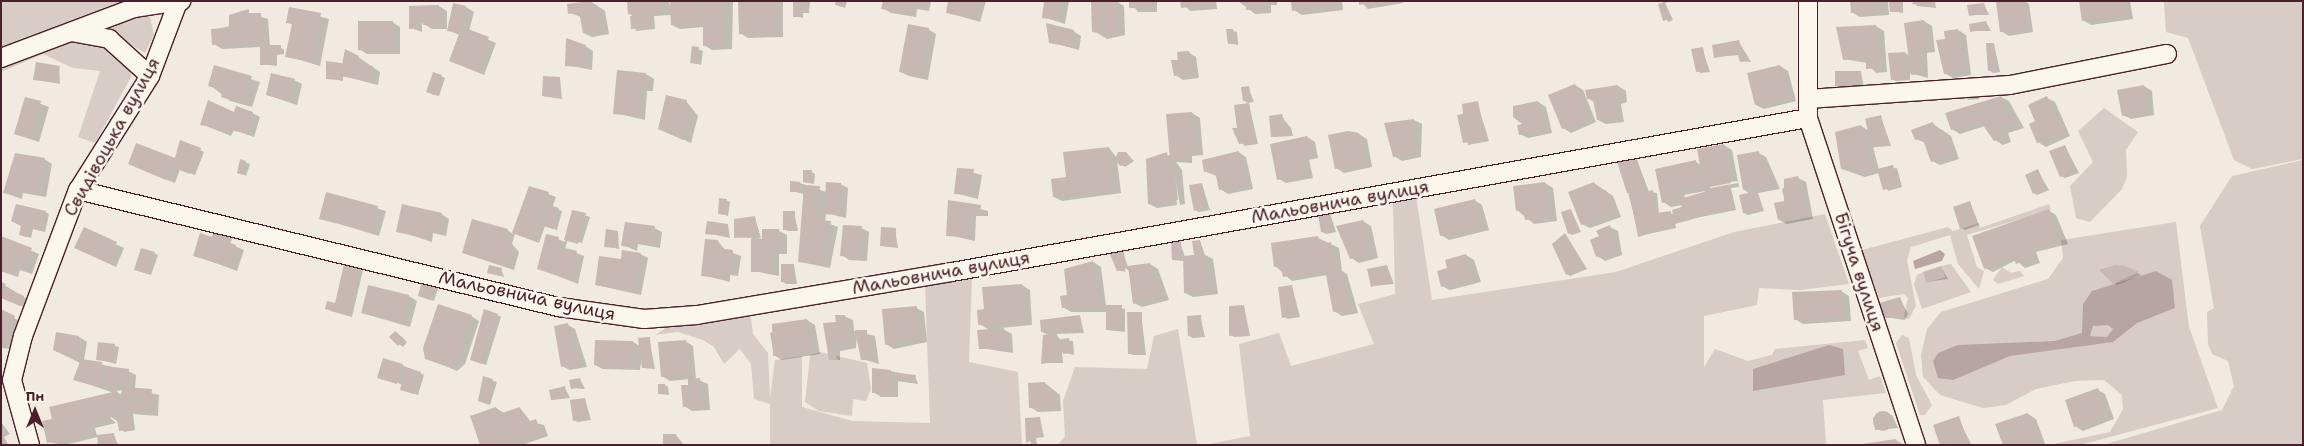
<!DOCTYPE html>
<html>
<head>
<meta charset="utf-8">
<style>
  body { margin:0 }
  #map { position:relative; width:2304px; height:446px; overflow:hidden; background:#f0eae0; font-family:"Shantell Sans",sans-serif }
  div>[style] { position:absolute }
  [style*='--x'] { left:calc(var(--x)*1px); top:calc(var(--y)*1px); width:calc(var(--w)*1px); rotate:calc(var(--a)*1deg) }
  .green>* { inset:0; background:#d8ccc6 }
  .water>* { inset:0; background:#b8a4a2 }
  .shadow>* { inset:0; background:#0003 }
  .building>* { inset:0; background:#c8b8b3 }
  .round { border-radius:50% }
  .roads { filter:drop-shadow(1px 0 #4a1f2b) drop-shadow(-1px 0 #4a1f2b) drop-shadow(0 1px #4a1f2b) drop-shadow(0 -1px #4a1f2b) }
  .minor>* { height:18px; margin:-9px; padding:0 9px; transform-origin:9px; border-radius:9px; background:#fbf7ec }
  span { translate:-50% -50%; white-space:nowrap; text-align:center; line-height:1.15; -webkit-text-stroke:5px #fbf7ec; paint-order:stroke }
  .street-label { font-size:18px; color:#4a1f2b }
  .frame { position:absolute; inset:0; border:2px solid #4a1f2b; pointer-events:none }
  .north { position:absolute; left:10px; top:386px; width:50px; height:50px; -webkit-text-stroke:4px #fbf7ec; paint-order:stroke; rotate:0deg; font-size:14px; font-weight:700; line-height:20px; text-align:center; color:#4a1f2b }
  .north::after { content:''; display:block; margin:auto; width:18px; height:22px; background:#4a1f2b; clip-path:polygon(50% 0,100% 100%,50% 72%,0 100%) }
</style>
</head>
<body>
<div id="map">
  <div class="green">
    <div style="clip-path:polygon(1px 1px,145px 1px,1px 51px)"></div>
    <div style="clip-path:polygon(2164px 1px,2303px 1px,2303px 159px,2252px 169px,2234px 160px,2188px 38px,2166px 32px)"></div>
    <div style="clip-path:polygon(149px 13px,154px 35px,145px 53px,112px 34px,88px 28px)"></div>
    <div style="clip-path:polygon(71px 38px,91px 39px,131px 62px,131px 77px,95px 143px,78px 137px,100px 71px,73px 68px,43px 54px,1px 72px,1px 64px)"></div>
    <div style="clip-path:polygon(2104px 108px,2138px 132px,2126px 150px,2127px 177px,2122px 189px,2090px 222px,2076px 218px,2070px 186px,2093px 162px,2078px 131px)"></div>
    <div style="clip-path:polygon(2303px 160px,2303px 445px,2103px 445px,2222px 410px,2234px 386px,2228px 361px,2212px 354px,2208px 344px,2207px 312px,2214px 308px,2200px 226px,2232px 176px)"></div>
    <div style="clip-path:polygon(1416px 196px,1432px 300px,1616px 272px,1734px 232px,1825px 214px,1849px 284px,1800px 290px,1759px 288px,1757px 305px,1704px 316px,1704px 367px,1715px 349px,1748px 361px,1772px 355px,1775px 349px,1865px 340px,1868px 348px,1858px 351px,1869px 380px,1880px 376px,1886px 393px,1823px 400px,1826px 445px,1204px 445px,1250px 436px,1239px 344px,1279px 333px,1291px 366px,1374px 344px,1358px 304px,1395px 294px,1393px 204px)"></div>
    <div style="clip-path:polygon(2049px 204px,2051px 210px,1967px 235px,1977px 267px,1984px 271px,1979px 289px,1958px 264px,1950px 235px,1911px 247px,1907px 260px,1916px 306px,1909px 319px,1904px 317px,1908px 298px,1904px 294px,1879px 298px,1862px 250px,1948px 227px,1953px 231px,1979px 223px,1980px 228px)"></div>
    <div style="clip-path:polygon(2176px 222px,2189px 327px,2218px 408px,2080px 445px,2049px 445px,2110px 432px,2123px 409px,2122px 395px,2104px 380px,2075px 381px,2036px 389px,2006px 405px,1983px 408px,1940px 395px,1923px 377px,1921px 355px,1927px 329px,1941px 312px,2048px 279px,2063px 258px,2061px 240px)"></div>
    <div style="clip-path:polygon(1951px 264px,1971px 292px,1922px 309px,1914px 284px,1917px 275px,1923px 272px,1926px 283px,1945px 277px,1941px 266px)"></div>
    <div style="clip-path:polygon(2002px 267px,2011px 273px,2020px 271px,2024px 276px,1998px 284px,1993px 280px)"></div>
    <div style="clip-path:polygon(972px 275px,969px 362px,1018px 372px,1022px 445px,770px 445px,770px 404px,754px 399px,751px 364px,740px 349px,724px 364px,714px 347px,703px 340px,678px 332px,655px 335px,672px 324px,736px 314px,751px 317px,753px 334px,768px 353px,770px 399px,775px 360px,802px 356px,802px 407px,852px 421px,930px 423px,925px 283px)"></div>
    <div style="clip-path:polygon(1178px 329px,1197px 445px,1058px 445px,1065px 436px,1063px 401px,1075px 367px,1147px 369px,1154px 336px)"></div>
    <div style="clip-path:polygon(1902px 335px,1909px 338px,1916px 375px,1932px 405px,1925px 415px,1920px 415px,1896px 343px)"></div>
    <div style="clip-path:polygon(820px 352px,867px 363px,871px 389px,866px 401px,853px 399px,852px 416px,819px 411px,805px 402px,810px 355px)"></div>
  </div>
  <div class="water">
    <div style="clip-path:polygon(1940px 250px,1945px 254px,1942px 261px,1915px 269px,1913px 261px)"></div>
    <div style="clip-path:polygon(evenodd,2156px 271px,2172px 280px,2175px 308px,2137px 323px,2113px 342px,2010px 356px,1953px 380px,1938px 378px,1933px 361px,1938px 353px,1958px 345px,2055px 341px,2082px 333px,2083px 304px,2092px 291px,2156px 271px,2108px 325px,2113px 329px,2107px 337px,2090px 336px,2093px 326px,2108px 325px)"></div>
    <div style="clip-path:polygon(1829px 345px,1843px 349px,1845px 375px,1753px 391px,1753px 369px)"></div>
  </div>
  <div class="shadow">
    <div style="clip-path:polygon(590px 1px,605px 11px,609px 34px,592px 37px,584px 33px,581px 17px,570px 13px,568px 5px)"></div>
    <div style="clip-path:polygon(628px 1px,669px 1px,670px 6px,672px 1px,733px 1px,732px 49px,712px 50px,704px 45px,704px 27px,680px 29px,672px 25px,672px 15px,654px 16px,655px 29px,636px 31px)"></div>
    <div style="clip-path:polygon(739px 1px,783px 1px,783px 37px,748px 38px,740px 33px)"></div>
    <div style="clip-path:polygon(795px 1px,810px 1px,809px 13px,803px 13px,803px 18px,794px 16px)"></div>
    <div style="clip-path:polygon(837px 1px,847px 1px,845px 8px,837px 4px)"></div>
    <div style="clip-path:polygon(884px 1px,931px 1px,929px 11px,917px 9px,916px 17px,891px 13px,883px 8px)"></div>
    <div style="clip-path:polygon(949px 1px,986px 1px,980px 22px,947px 12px)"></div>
    <div style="clip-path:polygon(1046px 1px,1069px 1px,1065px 24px,1043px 17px)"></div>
    <div style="clip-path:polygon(1116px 1px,1124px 6px,1125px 35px,1107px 39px,1094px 31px)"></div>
    <div style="clip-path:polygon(1130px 1px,1157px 1px,1157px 12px,1138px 12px)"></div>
    <div style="clip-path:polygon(1181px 1px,1216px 1px,1217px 9px,1190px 11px)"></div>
    <div style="clip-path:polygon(1238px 1px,1277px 1px,1277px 5px,1271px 5px,1271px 13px,1255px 14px)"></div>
    <div style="clip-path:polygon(1293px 1px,1342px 1px,1343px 10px,1302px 15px,1294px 10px)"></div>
    <div style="clip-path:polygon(1360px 1px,1402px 1px,1403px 3px,1368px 9px)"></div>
    <div style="clip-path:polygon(1666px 1px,1671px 1px,1665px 3px,1673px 20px,1668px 22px,1660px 4px)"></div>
    <div style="clip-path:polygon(1852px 1px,1888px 1px,1889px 15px,1860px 17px,1852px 12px)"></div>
    <div style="clip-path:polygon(1890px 1px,1903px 1px,1903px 13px,1891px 11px)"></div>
    <div style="clip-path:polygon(1914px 1px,1935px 1px,1936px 8px,1917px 6px)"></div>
    <div style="clip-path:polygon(2024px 1px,2029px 4px,2033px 32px,2009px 36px,2001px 31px,1997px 3px)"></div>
    <div style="clip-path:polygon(2080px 1px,2130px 1px,2133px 19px,2091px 25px,2083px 20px)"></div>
    <div style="clip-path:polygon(1984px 4px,1989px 15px,1970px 15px,1969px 6px)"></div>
    <div style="clip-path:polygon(439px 6px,447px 11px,447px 29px,432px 29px,422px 23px,422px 32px,411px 28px,410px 7px)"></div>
    <div style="clip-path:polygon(466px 7px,474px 12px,469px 31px,496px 43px,484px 75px,450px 61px,459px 35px,448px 30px)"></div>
    <div style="clip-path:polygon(290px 8px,329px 19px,320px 66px,287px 56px,293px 25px,288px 22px)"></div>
    <div style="clip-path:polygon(241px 11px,268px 19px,270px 46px,284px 49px,284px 54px,277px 55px,277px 66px,262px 64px,261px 47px,222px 49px,214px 44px,212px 30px,230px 26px)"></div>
    <div style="clip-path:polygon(1924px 21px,1932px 26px,1935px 52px,1927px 53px,1928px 78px,1910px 73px,1910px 80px,1896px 81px,1892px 79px,1905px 53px,1910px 56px)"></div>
    <div style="clip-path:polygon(392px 22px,400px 27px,400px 54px,367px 54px,359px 49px)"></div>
    <div style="clip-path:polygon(1986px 22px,1991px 31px,1971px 31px)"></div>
    <div style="clip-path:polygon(1876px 26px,1884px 31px,1887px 72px,1876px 73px,1867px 63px,1844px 59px,1838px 28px)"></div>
    <div style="clip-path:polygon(928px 29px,936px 34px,928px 80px,909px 76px,901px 72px)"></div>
    <div style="clip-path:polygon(1228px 30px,1237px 32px,1238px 45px,1229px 43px)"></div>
    <div style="clip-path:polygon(1958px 30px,1966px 35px,1971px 75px,1953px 78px,1945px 73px)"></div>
    <div style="clip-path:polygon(1073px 31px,1081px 36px,1079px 50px,1050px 42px)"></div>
    <div style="clip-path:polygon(1739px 42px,1751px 62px,1741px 61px,1740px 55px,1715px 57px)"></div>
    <div style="clip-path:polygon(1994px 44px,2000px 72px,1993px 73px,1989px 70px)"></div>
    <div style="clip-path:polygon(585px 46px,593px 51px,592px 70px,566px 65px)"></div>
    <div style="clip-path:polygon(693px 48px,703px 51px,701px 65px,691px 62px)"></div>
    <div style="clip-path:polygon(1702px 48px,1710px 72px,1701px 73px,1697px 71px)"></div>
    <div style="clip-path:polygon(1188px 52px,1196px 57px,1199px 78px,1183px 80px,1175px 75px,1179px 61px)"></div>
    <div style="clip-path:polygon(358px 57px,380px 72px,378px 85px,343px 76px,343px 81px,328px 78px,340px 64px)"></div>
    <div style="clip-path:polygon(1780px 66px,1788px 71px,1796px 101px,1764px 109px,1756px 105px)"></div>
    <div style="clip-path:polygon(59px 67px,60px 84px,34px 79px)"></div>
    <div style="clip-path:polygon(215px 67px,260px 82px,252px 107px,230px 101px,210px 85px)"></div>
    <div style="clip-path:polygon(1861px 72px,1864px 88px,1837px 86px)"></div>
    <div style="clip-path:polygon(646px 74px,654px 79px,653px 91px,647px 91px,645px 120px,615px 113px)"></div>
    <div style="clip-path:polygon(441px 76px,445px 78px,439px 96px,431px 94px)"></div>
    <div style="clip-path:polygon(560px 78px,562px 99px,543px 96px)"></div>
    <div style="clip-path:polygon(294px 80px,302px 84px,297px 105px,267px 95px)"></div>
    <div style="clip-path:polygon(1575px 85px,1583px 90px,1596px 122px,1571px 133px,1563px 128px,1549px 96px)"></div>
    <div style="clip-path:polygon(1618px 86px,1626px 91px,1627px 102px,1621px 104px,1624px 122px,1606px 124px,1598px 120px,1595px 103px,1588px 98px)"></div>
    <div style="clip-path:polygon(2144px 86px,2152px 91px,2154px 115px,2131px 119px,2123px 115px)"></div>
    <div style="clip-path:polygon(1248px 87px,1254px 102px,1248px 103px,1244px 101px)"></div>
    <div style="clip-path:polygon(1964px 92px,1978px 92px,1979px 99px,1968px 100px)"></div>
    <div style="clip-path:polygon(2001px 97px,2009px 101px,2024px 128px,2008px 133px,2011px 142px,2003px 145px,1995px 140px,1985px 126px,1960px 134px,1952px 129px)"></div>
    <div style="clip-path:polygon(25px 98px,49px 107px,39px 142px,15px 134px)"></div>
    <div style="clip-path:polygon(2047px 98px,2055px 102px,2070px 136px,2046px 147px,2038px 142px,2037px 122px)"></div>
    <div style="clip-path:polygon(686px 101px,698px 116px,691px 143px,659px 128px)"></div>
    <div style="clip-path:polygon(1477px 102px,1489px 141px,1468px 145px,1465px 115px)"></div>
    <div style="clip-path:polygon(1538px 102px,1546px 107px,1552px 133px,1528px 138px,1520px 134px)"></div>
    <div style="clip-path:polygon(1249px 104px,1258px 144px,1244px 146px,1238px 129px)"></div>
    <div style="clip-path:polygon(252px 113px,260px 117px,254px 137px,234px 130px,231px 136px,201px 124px)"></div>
    <div style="clip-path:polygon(1192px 113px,1200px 118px,1203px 155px,1192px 156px,1192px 163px,1176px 162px,1182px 170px,1185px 204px,1180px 205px,1173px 166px,1177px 205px,1157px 208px,1149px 204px,1147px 160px,1171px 155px)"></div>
    <div style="clip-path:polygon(1281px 116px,1291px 128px,1293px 136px,1273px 137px)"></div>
    <div style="clip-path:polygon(1881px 117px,1891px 146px,1873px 147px,1879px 170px,1897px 168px,1902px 187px,1888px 191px,1879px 173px,1865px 177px,1842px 169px,1861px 126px,1869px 131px)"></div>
    <div style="clip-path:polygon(1414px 120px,1422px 124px,1421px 157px,1402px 161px,1394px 156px)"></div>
    <div style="clip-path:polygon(1933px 124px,1951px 136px,1959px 159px,1940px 165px,1932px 161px,1926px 143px,1916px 139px)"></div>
    <div style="clip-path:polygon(1359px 134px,1367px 139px,1372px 167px,1344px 173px,1336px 168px)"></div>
    <div style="clip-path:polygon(1307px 137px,1315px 142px,1318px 158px,1309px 160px,1313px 178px,1286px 183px,1279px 179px)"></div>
    <div style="clip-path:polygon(evenodd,1724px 145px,1732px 150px,1739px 187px,1731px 188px,1736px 210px,1675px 222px,1676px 228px,1639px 236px,1628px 192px,1637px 160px,1649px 192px,1657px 193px,1659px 214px,1674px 214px,1683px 205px,1671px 207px,1663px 202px,1696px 162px,1701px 165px,1724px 145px,1737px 181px,1738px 183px,1710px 188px,1710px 185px,1737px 181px,1724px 145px,1705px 191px,1705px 193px,1685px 198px,1684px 195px,1705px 191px)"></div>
    <div style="clip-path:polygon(2065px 146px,2079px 173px,2065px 178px,2061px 176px)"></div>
    <div style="clip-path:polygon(1109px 148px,1117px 158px,1126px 153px,1134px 161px,1125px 167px,1117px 160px,1121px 193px,1062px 201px,1054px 197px,1067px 178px)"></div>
    <div style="clip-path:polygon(200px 150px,204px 152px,195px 175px,180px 169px,175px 183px,129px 164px,175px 159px)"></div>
    <div style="clip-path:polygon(1238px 152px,1246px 157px,1253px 189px,1228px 194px,1220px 189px,1217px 176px,1206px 172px)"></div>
    <div style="clip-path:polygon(1758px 153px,1766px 157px,1780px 189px,1758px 193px,1764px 211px,1748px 215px,1744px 213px,1751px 194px,1744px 190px)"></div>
    <div style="clip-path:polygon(44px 159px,52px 164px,46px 197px,23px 193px,22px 199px,5px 193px)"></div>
    <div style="clip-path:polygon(241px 161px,250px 164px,246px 176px,242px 174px)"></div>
    <div style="clip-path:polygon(958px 169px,982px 175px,978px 199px,955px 193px)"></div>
    <div style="clip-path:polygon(2037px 170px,2049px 190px,2037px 195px,2034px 193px)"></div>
    <div style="clip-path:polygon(812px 172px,815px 174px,814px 184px,804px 182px)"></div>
    <div style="clip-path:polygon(1798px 178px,1806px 182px,1813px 219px,1787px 224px,1779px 220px,1785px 202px,1782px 189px)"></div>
    <div style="clip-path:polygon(800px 183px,826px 192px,840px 184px,848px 188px,846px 218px,826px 213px,825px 222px,838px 227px,830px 268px,800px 262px,804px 194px,791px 191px)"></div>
    <div style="clip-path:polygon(1545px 183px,1553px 188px,1557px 221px,1534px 224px,1517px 210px)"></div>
    <div style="clip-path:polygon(1594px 183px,1613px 196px,1621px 217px,1590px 228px,1582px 224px)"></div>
    <div style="clip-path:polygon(1202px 184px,1210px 210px,1199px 212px,1195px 210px)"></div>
    <div style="clip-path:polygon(530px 187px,556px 197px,552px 208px,562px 211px,557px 230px,545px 226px,539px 243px,515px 234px,512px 244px,519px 252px,514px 270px,463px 253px,507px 230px,513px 234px)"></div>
    <div style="clip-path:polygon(327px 193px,386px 211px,379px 236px,320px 218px)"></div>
    <div style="clip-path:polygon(726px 200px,730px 202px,728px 216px,719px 213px)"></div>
    <div style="clip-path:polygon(1474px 200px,1482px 205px,1489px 230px,1449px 240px,1441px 235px)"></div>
    <div style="clip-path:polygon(950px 201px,988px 211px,988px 216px,976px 216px,975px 241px,948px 235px)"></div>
    <div style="clip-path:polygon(1970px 202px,1979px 225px,1965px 230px,1961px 228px)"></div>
    <div style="clip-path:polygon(1571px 210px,1581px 232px,1572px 235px,1569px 233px)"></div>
    <div style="clip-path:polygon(2048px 210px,2056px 215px,2068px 244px,2036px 252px,2040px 263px,2025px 268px,2016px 260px,1993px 272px,1985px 268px)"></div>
    <div style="clip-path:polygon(573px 211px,590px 217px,582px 243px,568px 239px,565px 249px,584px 256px,578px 284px,538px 268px,547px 235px,565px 242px)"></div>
    <div style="clip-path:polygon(45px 212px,49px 214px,45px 232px,33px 229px,31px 238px,20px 235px,22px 226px)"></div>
    <div style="clip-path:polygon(794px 212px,798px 231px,788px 231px,784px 229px)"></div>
    <div style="clip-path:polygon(1330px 213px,1336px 232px,1326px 234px,1322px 232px)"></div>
    <div style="clip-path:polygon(441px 214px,449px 219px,446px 236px,433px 233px,432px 242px,398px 231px)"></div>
    <div style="clip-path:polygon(755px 218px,761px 238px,754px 240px,764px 240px,779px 231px,787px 235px,787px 254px,779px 254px,779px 276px,753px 271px,752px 238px,736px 237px)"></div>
    <div style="clip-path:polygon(1363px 221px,1371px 226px,1378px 258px,1359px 263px,1351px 258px)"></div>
    <div style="clip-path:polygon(728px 225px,730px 238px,707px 233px)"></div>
    <div style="clip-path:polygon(1610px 227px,1618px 231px,1622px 255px,1605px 261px,1597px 256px,1601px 236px)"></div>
    <div style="clip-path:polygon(654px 228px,662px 232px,660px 248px,638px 244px,637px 251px,623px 245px)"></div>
    <div style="clip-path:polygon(861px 228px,869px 232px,867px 261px,849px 260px,842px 255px)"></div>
    <div style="clip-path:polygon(84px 229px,124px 248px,116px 267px,76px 248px)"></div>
    <div style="clip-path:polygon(895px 229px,898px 248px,882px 246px)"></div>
    <div style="clip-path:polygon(618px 232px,619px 249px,605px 246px)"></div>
    <div style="clip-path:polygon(224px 234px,232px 239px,230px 244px,244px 250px,237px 271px,194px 255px)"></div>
    <div style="clip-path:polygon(1566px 235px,1587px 269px,1570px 276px,1567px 274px)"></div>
    <div style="clip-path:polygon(1px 238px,39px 254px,32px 274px,20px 270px,18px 277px,1px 271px)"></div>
    <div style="clip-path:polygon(1318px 238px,1339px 248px,1342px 271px,1347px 274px,1358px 313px,1342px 316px,1334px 311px,1327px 275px,1292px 281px,1275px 266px)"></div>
    <div style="clip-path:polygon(718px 241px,725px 250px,741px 256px,738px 276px,730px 275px,730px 282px,702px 275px)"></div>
    <div style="clip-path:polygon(1200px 241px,1205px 255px,1213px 259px,1218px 294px,1193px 297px,1185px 293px,1184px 261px,1173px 260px,1180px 242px,1185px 257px,1198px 256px)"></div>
    <div style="clip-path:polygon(1123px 252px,1128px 267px,1150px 264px,1158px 269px,1169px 300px,1142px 307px,1134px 303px,1130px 271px,1121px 266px,1126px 272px,1118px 270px)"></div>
    <div style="clip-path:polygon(154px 253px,158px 255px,151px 275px,139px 271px)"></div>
    <div style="clip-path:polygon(640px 254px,648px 258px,641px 295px,596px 285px,622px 260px)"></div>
    <div style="clip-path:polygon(1466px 255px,1474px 260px,1481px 282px,1450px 290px,1442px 286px,1449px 269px)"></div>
    <div style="clip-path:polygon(1093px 262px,1101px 267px,1106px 306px,1125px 309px,1125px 332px,1107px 330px,1107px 312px,1071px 312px,1063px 307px,1069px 296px,1065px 270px)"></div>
    <div style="clip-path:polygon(794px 265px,797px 284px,786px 284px,783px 282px)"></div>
    <div style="clip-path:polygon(1387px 266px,1394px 284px,1372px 286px)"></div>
    <div style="clip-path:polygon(1941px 267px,1948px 279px,1927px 282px)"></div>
    <div style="clip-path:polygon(2125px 267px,2141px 275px,2117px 285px,2114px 283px)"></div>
    <div style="clip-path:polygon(359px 268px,363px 270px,352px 317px,331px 311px)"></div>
    <div style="clip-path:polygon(501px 269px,504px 277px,489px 272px)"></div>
    <div style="clip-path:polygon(1px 283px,27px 299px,23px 307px,1px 295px)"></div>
    <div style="clip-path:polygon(1022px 285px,1030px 290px,1032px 325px,1001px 328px,1012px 334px,1013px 353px,980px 348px,990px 330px,979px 324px,985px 310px)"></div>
    <div style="clip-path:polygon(434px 286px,438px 288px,434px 301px,423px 297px)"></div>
    <div style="clip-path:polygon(1292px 286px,1300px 317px,1287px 319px,1279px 288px)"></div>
    <div style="clip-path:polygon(1841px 291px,1849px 296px,1851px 321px,1803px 324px,1795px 319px)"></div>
    <div style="clip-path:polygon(409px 296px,417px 301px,410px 327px,362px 313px)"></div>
    <div style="clip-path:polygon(1900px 298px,1908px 314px,1905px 320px,1885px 317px)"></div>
    <div style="clip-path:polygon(1244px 306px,1250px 336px,1234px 337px,1231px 335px)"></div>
    <div style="clip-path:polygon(916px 308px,924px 312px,927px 342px,894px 349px,886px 344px)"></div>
    <div style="clip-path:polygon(1px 312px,22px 322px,12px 349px,1px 348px)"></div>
    <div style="clip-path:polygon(1141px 313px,1146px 355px,1133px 355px,1129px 353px)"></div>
    <div style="clip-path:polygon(497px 315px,501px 317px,486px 365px,475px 361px)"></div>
    <div style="clip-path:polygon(471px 316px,479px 321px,465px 364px,457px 371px,426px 358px)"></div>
    <div style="clip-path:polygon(844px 316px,853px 320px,854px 331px,875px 336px,879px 364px,862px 359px,857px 334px,856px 348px,840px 351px,840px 360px,830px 359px,824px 324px,837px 323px)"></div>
    <div style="clip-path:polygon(1080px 316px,1084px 333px,1055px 334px,1061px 340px,1073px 341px,1074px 355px,1062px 352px,1063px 363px,1043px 363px,1049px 335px,1042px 332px)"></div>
    <div style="clip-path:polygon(1200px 316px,1205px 337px,1193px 338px,1189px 336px)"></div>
    <div style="clip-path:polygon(807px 320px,815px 325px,820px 354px,782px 360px,774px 355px,770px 333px)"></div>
    <div style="clip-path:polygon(568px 325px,575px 329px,587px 367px,570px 370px,562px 366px)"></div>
    <div style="clip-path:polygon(396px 332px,407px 342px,403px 347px,391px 337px)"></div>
    <div style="clip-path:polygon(evenodd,79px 337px,87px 342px,84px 360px,128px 371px,136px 375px,135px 389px,159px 395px,158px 416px,133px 414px,135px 430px,124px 432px,119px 422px,106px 414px,116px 423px,95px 428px,97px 436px,114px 435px,118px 445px,99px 445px,98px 437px,64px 445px,48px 442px,53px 420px,114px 393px,74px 379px,80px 363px,54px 350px,79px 337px,124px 390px,121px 395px,116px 391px,124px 390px)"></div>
    <div style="clip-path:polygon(649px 338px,655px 369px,643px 368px,642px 357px,640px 370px,603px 369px,595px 365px,633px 342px,640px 346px)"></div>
    <div style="clip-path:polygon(685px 341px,693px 346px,696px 379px,708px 384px,710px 410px,692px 411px,684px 406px,689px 379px,670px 381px,662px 376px)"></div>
    <div style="clip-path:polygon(100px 343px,119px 347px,116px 364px,97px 359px)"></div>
    <div style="clip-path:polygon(402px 365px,424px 375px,418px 395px,401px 389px,402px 385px,392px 380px,379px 378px)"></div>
    <div style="clip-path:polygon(890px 371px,915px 376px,918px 384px,898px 381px,898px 397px,881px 397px,873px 392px)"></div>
    <div style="clip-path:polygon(484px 378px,497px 382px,490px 405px,479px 401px)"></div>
    <div style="clip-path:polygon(580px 379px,585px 389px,572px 388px)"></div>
    <div style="clip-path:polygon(1045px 383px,1060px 395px,1061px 411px,1038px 412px,1030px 407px)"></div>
    <div style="clip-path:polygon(665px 385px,668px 387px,669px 395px,660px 394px)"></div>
    <div style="clip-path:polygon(565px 388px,570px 398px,552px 400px)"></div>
    <div style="clip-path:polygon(2098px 390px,2105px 394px,2114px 419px,2083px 431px,2075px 426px)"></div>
    <div style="clip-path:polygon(585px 399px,591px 420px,578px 422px,574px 420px)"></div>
    <div style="clip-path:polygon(496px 408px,504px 413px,520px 408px,531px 422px,544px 425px,548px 436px,522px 445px,481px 445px)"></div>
    <div style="clip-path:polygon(2028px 414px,2036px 419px,2045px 444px,2004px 445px)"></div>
    <div style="clip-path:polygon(1892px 415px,1898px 428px,1875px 430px,1873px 418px)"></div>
    <div style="clip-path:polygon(1040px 418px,1044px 437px,1036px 438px,1037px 444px,1031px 445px,1026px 419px)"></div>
    <div style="clip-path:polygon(1958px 418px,1971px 444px,1942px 445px)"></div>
    <div style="clip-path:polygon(1px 422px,10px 434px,4px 437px,8px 445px,1px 445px)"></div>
    <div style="clip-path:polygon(676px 435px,684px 445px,664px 445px)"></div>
    <div style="clip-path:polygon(1896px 440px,1904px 445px,1863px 445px)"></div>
  </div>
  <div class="building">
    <div style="clip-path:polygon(590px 1px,591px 6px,597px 5px,602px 30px,583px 33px,579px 12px,568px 14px,567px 4px)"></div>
    <div style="clip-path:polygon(627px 1px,662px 1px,663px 11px,650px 12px,652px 27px,631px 29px,630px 16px,638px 16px,628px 14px)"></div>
    <div style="clip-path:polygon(670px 1px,701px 1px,701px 23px,671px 25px)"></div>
    <div style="clip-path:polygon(703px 1px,725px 1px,724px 45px,703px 46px)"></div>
    <div style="clip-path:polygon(738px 1px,775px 1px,776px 33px,739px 34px)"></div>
    <div style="clip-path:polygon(793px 1px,806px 1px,806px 12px,800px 12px,800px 17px,793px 17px)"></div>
    <div style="clip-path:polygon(836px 1px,843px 1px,842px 7px,835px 5px)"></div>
    <div style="clip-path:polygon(883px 1px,922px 1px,921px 7px,909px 5px,908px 13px,881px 9px)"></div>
    <div style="clip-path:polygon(948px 1px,976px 1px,972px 19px,946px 13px)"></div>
    <div style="clip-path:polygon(1044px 1px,1060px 1px,1057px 20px,1042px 18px)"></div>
    <div style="clip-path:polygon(1091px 1px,1116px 1px,1117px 31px,1113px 35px,1092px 32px)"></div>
    <div style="clip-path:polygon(1129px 1px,1150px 1px,1150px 8px,1129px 8px)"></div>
    <div style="clip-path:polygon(1180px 1px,1209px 1px,1209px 5px,1181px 8px)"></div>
    <div style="clip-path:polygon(1236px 1px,1263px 1px,1264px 9px,1246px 10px,1246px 3px)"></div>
    <div style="clip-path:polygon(1291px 1px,1335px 1px,1335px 6px,1292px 11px)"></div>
    <div style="clip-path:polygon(1359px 1px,1376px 1px,1376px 2px,1359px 5px)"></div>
    <div style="clip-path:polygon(1850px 1px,1880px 1px,1881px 12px,1851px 13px)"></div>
    <div style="clip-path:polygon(1889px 1px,1900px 1px,1900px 12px,1890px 12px)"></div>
    <div style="clip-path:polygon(1913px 1px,1933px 1px,1932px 6px,1912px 4px)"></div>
    <div style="clip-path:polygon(2022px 1px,2026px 28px,2000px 32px,1996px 2px)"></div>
    <div style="clip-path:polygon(2079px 1px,2123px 1px,2125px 15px,2082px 21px)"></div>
    <div style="clip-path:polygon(1665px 2px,1670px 19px,1663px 21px,1658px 4px)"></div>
    <div style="clip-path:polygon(453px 3px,466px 6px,460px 33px,447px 31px)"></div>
    <div style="clip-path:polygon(1984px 3px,1986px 13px,1969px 16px,1967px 5px)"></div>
    <div style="clip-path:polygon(439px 5px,440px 25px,423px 25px,423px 19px,414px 19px,415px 28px,409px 29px,409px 6px)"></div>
    <div style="clip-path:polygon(289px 7px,321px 13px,312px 62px,285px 57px,292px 24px,286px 23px)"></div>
    <div style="clip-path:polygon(249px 9px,249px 13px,261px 13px,263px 43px,212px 45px,211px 29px,229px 28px,229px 15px)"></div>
    <div style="clip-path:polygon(1924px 20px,1928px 48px,1919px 49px,1920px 74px,1911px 75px,1904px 23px)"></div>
    <div style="clip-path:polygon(358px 21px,393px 21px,393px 50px,358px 50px)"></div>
    <div style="clip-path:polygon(1986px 21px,1987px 29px,1970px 32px,1969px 24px)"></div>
    <div style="clip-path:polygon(1046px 23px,1074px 30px,1071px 47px,1049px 43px)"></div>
    <div style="clip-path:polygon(908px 24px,929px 28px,920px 76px,899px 72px)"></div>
    <div style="clip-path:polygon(1876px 25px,1879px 68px,1866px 69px,1866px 58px,1843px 60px,1836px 27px)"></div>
    <div style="clip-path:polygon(468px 29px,489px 37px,476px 71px,449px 61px,459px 34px,465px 36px)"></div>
    <div style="clip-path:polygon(1226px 29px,1233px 29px,1235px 44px,1228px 44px)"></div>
    <div style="clip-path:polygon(1958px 29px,1964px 71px,1944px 74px,1936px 40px,1945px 39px,1944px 31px)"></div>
    <div style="clip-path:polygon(566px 38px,586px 45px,585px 67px,565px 66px)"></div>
    <div style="clip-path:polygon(1739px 40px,1742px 53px,1714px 58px,1712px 45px)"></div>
    <div style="clip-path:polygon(1986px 43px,1994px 43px,1997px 70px,1988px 71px)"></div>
    <div style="clip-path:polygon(260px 45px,281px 45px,281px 53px,274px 53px,274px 65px,260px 65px)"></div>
    <div style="clip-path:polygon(692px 46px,699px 47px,697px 64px,690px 63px)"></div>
    <div style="clip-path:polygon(1703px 47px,1707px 70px,1696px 72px,1691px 49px)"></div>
    <div style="clip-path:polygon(345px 49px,359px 56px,357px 64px,373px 66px,370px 81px,340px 76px,339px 80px,326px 79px,326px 61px,341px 63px,340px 76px)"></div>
    <div style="clip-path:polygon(1189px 51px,1191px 74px,1174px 76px,1171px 60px,1178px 60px,1177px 52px)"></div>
    <div style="clip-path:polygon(1905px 52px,1907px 78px,1891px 80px,1888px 53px)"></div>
    <div style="clip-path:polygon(1746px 53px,1748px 61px,1740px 62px,1738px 55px)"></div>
    <div style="clip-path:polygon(36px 62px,60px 66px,57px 83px,33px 80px)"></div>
    <div style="clip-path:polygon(214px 65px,252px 76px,244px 104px,221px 97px,223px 90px,208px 86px)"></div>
    <div style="clip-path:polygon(1780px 65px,1789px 97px,1755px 105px,1747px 73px)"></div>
    <div style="clip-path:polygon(617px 70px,646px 73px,645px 88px,639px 87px,637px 116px,613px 114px)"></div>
    <div style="clip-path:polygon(1835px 71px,1861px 71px,1861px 87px,1835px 86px)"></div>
    <div style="clip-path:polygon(433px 72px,442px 75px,435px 95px,426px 92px)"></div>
    <div style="clip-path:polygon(271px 73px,295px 79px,289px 101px,266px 95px)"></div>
    <div style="clip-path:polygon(543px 76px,560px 77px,559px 98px,542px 96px)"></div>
    <div style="clip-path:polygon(1575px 84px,1588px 118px,1562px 129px,1548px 95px)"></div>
    <div style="clip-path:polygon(1618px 85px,1620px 97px,1613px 100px,1616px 118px,1597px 120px,1593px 99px,1587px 99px,1585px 90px)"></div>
    <div style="clip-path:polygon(2144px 85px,2146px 111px,2122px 116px,2117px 90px)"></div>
    <div style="clip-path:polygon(1249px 86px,1251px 100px,1243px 101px,1241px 87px)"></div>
    <div style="clip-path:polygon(666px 95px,687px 100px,685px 108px,690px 110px,683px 140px,658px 129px)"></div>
    <div style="clip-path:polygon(2001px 96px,2007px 115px,2013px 113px,2016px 123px,2000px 128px,2003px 138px,1994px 141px,1980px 121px,1951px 130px,1945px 113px)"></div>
    <div style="clip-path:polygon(2047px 96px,2063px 132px,2037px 143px,2029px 124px,2035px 121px,2028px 105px)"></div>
    <div style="clip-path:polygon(25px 97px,41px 101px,31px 139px,14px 134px)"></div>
    <div style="clip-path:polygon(208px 100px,234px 112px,236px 106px,253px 112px,246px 133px,200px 125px)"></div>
    <div style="clip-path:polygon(1478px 101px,1486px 140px,1463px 143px,1457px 115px,1463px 114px,1462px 104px)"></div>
    <div style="clip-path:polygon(1538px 101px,1544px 129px,1519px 135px,1517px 125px,1522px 124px,1513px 117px,1513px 106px)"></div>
    <div style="clip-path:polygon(1249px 103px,1254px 143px,1239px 144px,1232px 128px,1237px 128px,1234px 105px)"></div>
    <div style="clip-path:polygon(1192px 112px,1196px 151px,1184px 152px,1185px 159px,1170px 160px,1166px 114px)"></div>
    <div style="clip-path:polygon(1282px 114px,1289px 135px,1271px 137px,1269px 116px)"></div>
    <div style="clip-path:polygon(1881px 115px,1888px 144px,1872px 148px,1865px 119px)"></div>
    <div style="clip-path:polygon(1414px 119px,1414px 153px,1393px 157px,1384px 123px)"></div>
    <div style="clip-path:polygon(1933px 122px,1936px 132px,1943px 130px,1952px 154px,1931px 162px,1922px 137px,1915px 140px,1911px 130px)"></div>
    <div style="clip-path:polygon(1861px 125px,1873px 168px,1856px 173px,1854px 166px,1841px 169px,1835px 132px)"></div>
    <div style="clip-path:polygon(1348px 131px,1359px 133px,1365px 163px,1335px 169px,1328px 135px)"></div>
    <div style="clip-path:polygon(1307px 136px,1311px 154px,1302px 156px,1305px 174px,1277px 180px,1270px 144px)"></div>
    <div style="clip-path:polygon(180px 140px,201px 148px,190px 174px,171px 167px,166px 180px,128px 164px,136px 143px,175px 158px)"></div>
    <div style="clip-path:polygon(1724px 144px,1731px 183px,1704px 188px,1697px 149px)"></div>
    <div style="clip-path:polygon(2065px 145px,2076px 172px,2060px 177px,2049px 151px)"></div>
    <div style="clip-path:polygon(1109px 147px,1113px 189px,1053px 197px,1051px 179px,1066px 177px,1063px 152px)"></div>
    <div style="clip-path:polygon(1239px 151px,1245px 185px,1219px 190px,1215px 171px,1204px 172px,1202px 160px)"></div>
    <div style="clip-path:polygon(1759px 151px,1763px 172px,1770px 170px,1772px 185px,1743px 190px,1737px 155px)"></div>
    <div style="clip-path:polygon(1118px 152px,1126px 152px,1131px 158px,1127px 165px,1120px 166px,1115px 159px)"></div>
    <div style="clip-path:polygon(1167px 152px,1169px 164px,1174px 164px,1178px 200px,1148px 204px,1146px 159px)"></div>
    <div style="clip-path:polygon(15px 153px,45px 158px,38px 193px,15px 189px,14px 195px,3px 193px)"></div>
    <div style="clip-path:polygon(240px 159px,246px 161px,243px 175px,237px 173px)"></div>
    <div style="clip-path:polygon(1637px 159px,1646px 190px,1627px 193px,1617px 162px)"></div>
    <div style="clip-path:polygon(1696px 160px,1701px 186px,1677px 191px,1679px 200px,1662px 203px,1655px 169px)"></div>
    <div style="clip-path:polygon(1893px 165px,1899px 185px,1883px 190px,1877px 169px)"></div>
    <div style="clip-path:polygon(957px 168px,974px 169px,970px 195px,954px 194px)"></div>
    <div style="clip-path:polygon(2038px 169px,2046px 188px,2033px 194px,2025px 175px)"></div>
    <div style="clip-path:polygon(803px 170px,812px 170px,811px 183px,803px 182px)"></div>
    <div style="clip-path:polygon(1798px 176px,1806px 215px,1778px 220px,1774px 203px,1784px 201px,1784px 179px)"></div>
    <div style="clip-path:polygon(790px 181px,800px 182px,800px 192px,790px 192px)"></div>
    <div style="clip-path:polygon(826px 182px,841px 183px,838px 215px,824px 214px)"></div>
    <div style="clip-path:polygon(1545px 182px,1550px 217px,1525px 220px,1523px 210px,1516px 211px,1513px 186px)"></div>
    <div style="clip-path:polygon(1594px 182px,1598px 193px,1606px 190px,1614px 212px,1581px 225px,1568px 192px)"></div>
    <div style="clip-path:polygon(1202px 183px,1207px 208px,1194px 211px,1189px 185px)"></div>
    <div style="clip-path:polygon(804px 185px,820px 186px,817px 220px,831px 221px,822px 264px,798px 262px)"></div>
    <div style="clip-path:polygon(1727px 185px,1733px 208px,1675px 224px,1672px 210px,1682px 207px,1680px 199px)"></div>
    <div style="clip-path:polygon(529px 186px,549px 192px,531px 239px,512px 233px)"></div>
    <div style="clip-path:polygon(1653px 190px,1656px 213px,1671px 211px,1673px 226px,1638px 237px,1630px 195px)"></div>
    <div style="clip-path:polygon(1757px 191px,1761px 210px,1743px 213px,1739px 195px)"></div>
    <div style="clip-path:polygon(326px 192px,378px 206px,371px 232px,319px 219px)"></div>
    <div style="clip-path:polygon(719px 198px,727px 199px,725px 215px,718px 214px)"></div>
    <div style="clip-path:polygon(1475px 199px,1481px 226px,1440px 236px,1434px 209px)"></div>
    <div style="clip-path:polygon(948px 200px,981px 205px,980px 212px,969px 212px,967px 237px,946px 236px)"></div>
    <div style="clip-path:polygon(1970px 201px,1976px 223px,1960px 229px,1953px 207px)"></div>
    <div style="clip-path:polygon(16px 204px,46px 211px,41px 231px,30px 228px,27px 237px,19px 235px,21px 226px,11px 221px)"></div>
    <div style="clip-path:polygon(402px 204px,442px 213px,438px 232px,425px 229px,424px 238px,396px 232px)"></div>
    <div style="clip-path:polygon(546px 204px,559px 208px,553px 229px,540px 225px)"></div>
    <div style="clip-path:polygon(1571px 209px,1578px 230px,1568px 234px,1561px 212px)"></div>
    <div style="clip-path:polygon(2049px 209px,2060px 240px,2029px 248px,2032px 258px,2016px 264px,2012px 255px,1984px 269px,1972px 236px)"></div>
    <div style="clip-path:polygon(572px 210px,586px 213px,578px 244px,564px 240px)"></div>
    <div style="clip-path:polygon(783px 211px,795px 211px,794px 230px,783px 230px)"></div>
    <div style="clip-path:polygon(1330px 212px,1333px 231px,1321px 232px,1318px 214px)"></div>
    <div style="clip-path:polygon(755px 216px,758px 236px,734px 238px,734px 219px)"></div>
    <div style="clip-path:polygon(472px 219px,508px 229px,505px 238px,512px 247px,506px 266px,462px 253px)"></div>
    <div style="clip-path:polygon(1363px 220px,1371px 254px,1350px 259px,1336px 226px)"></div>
    <div style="clip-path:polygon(707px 221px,728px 224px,727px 236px,705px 234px)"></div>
    <div style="clip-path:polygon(625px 222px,655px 226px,652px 244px,631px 241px,630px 247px,621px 246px)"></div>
    <div style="clip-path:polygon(843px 225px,862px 226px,859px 258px,840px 256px)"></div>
    <div style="clip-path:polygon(1610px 225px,1615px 251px,1596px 257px,1590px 240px,1599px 236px,1596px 231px)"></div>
    <div style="clip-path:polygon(84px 227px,117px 242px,108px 263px,74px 248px)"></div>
    <div style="clip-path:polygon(881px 227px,896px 228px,895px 247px,880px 246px)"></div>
    <div style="clip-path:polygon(606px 229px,618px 231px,616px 248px,604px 247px)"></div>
    <div style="clip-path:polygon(762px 229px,779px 229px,779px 251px,771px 251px,772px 272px,751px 272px,751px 239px,762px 239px)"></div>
    <div style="clip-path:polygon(214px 230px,225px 233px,222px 240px,236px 245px,229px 267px,193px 256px,200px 233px,212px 237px)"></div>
    <div style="clip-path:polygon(1565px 233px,1584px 267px,1566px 275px,1552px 244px)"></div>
    <div style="clip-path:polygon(546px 234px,559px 237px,557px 246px,577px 251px,570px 280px,537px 269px)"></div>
    <div style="clip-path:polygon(1px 236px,32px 248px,24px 270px,12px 266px,9px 274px,1px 271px)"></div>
    <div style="clip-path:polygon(1318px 236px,1319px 244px,1331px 242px,1335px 269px,1283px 277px,1281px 266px,1274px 267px,1271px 243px)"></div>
    <div style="clip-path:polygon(705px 239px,718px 240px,718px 248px,733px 250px,731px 272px,723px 271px,722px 278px,701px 276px)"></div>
    <div style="clip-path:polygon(1200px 240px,1210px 290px,1184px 293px,1183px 256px,1194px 255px,1192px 241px)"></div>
    <div style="clip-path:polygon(1181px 241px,1182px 260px,1172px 260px,1171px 242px)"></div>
    <div style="clip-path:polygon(141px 248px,155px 252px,148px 274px,134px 270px)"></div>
    <div style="clip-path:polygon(622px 250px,641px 253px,633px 291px,595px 285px,599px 256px,621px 259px)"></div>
    <div style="clip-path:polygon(1124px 251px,1125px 270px,1117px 271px,1109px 252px)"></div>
    <div style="clip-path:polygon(1466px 254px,1473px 277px,1441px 287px,1437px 271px,1447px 268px,1445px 260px)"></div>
    <div style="clip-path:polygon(1093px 261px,1100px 308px,1062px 308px,1060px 296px,1067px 295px,1064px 269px)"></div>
    <div style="clip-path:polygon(1150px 263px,1153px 285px,1160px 284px,1161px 296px,1133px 304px,1128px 266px)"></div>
    <div style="clip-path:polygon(344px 264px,360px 267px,349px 316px,325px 309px,327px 301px,335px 303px)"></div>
    <div style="clip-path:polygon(781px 264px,794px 264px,794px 282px,781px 282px)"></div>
    <div style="clip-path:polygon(489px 265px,502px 268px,500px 276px,487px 273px)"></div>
    <div style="clip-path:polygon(1387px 265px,1391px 282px,1371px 287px,1367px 269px)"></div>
    <div style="clip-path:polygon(2115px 265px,2125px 266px,2139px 272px,2113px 284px,2099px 270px)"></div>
    <div style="clip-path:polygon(1941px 266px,1945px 277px,1926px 283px,1923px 272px)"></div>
    <div style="clip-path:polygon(1340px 268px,1351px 309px,1333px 312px,1326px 275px)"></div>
    <div style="clip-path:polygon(422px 281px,435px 284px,430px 300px,418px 296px)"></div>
    <div style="clip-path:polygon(1px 282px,6px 284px,1px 293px)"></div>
    <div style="clip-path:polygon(1022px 284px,1025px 321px,978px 325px,977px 310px,984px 309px,982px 287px)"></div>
    <div style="clip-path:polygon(368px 285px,409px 295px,403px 323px,361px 313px)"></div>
    <div style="clip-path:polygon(1292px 285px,1296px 316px,1282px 318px,1278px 287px)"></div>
    <div style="clip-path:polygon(6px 288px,24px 296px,20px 306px,1px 298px)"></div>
    <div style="clip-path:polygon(1842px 290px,1843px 317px,1794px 320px,1792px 292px)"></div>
    <div style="clip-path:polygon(1900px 297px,1905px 311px,1901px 318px,1884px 318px,1879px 303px)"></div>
    <div style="clip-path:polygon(438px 304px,472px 315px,457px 359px,449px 367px,425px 359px,423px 348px)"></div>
    <div style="clip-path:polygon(1106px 305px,1122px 305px,1122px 330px,1106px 330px)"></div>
    <div style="clip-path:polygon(1244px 305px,1247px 334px,1229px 336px,1229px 306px)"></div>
    <div style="clip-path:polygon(917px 306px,919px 338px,885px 345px,882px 309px)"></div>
    <div style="clip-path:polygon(1px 309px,15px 316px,4px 345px,1px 344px)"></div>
    <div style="clip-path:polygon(484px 309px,498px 314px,482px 364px,470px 360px)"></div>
    <div style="clip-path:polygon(1127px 312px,1142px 312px,1142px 354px,1128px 354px)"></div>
    <div style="clip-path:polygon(835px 315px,845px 315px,849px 344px,832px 344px,837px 359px,829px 360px,823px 323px,836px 322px)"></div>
    <div style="clip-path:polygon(1080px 315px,1081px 331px,1041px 332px,1040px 320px)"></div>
    <div style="clip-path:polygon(1201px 315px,1202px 336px,1188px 336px,1187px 316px)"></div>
    <div style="clip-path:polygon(807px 319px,812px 350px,773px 356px,772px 324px)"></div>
    <div style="clip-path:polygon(568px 323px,573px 352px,578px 351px,580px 363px,561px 367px,554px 326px)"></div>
    <div style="clip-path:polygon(1004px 328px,1005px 349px,979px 349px,977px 330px)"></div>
    <div style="clip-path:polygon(855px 330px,867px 330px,867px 339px,872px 339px,871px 360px,861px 360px)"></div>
    <div style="clip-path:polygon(395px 331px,405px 340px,398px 346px,389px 337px)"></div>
    <div style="clip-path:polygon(56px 332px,79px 336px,75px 360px,53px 350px)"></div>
    <div style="clip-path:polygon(1057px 333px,1060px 361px,1041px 364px,1043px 335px)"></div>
    <div style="clip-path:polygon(650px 337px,652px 367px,642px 368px,638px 338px)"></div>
    <div style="clip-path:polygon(1069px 338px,1071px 353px,1063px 354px,1061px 339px)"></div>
    <div style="clip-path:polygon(595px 340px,633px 341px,632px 367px,594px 365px)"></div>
    <div style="clip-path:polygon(686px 340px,688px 375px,661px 377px,658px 342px)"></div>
    <div style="clip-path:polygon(98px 342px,115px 344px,113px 362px,96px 360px)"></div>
    <div style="clip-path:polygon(383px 358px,403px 364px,397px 384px,377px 378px)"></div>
    <div style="clip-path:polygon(81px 359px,102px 362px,98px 387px,73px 380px)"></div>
    <div style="clip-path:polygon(105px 366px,129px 369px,128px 385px,103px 388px)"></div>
    <div style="clip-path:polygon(406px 367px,421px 372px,414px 394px,400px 390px)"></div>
    <div style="clip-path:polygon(872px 368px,891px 370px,890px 393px,872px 393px)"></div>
    <div style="clip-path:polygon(897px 373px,916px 375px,915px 383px,897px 381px)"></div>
    <div style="clip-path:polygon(483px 376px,493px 379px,487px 404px,478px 401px)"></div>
    <div style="clip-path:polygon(580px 378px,582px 387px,571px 389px,569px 380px)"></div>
    <div style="clip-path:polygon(700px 378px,702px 406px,683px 407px,681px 385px,688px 385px,688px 379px)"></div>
    <div style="clip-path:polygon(1045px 382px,1046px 389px,1052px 389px,1053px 407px,1029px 408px,1028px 383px)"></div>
    <div style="clip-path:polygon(658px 384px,665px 384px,666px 394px,658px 394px)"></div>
    <div style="clip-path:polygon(565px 386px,567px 397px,551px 400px,549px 390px)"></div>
    <div style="clip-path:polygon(124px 387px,152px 389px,150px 412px,123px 410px,120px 395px)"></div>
    <div style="clip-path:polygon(2098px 388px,2106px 415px,2074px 427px,2065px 400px)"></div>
    <div style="clip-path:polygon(117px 391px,121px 408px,109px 411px,111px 419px,88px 424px,90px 433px,47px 443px,42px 421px,52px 419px,49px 407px)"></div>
    <div style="clip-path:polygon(585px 398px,588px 419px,573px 421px,570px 400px)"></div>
    <div style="clip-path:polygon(496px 407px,499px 414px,520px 407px,525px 423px,536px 419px,541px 432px,503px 445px,480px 445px,470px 416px)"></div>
    <div class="round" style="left:1873px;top:411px;width:20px;height:20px"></div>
    <div style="clip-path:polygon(129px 412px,132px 429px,119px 431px,116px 414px)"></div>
    <div style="clip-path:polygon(2028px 413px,2038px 439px,2003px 445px,1995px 424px)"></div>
    <div style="clip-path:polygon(1959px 416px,1968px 442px,1940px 445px,1933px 425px)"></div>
    <div style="clip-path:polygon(1040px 417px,1041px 436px,1026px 443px,1025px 418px)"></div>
    <div style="clip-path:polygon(114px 433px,115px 445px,98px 445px,97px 435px)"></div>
    <div style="clip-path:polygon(663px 434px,676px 434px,677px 445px,663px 445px)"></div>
    <div style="clip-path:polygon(1896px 439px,1897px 445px,1862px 445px,1862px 444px)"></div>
  </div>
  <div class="roads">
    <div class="minor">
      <div style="--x:1808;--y:1;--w:117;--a:90"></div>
      <div style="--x:1808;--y:118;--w:344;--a:71.7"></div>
      <div style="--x:71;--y:32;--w:39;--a:10"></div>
      <div style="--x:109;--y:39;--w:55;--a:42.1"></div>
      <div style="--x:1;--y:58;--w:142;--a:-20.6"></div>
      <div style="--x:134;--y:8;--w:48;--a:-8.5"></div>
      <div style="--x:1808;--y:99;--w:202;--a:-4"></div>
      <div style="--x:2010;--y:85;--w:160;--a:-11.2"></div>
      <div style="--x:78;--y:190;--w:495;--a:13.7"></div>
      <div style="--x:559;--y:307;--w:86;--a:8"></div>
      <div style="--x:644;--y:319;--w:53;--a:-4.3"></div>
      <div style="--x:697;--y:315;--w:259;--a:-9.6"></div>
      <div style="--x:952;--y:272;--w:870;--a:-10.2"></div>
      <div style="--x:30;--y:445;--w:67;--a:-105.5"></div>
      <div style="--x:12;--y:380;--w:45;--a:-76"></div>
      <div style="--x:23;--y:336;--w:156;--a:-69.4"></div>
      <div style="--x:78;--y:190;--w:135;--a:-57.7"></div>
      <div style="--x:150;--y:76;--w:79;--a:-69.3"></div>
    </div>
  </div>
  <div class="street-label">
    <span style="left:112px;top:137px;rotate:-61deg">Свидівоцька вулиця</span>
    <span style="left:1340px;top:202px;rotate:-10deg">Мальовнича вулиця</span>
    <span style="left:1859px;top:272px;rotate:72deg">Бігуча вулиця</span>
    <span style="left:941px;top:273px;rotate:-10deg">Мальовнича вулиця</span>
    <span style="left:527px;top:296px;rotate:12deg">Мальовнича вулиця</span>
  </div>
  <div class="frame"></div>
  <div class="north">Пн</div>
</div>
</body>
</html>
